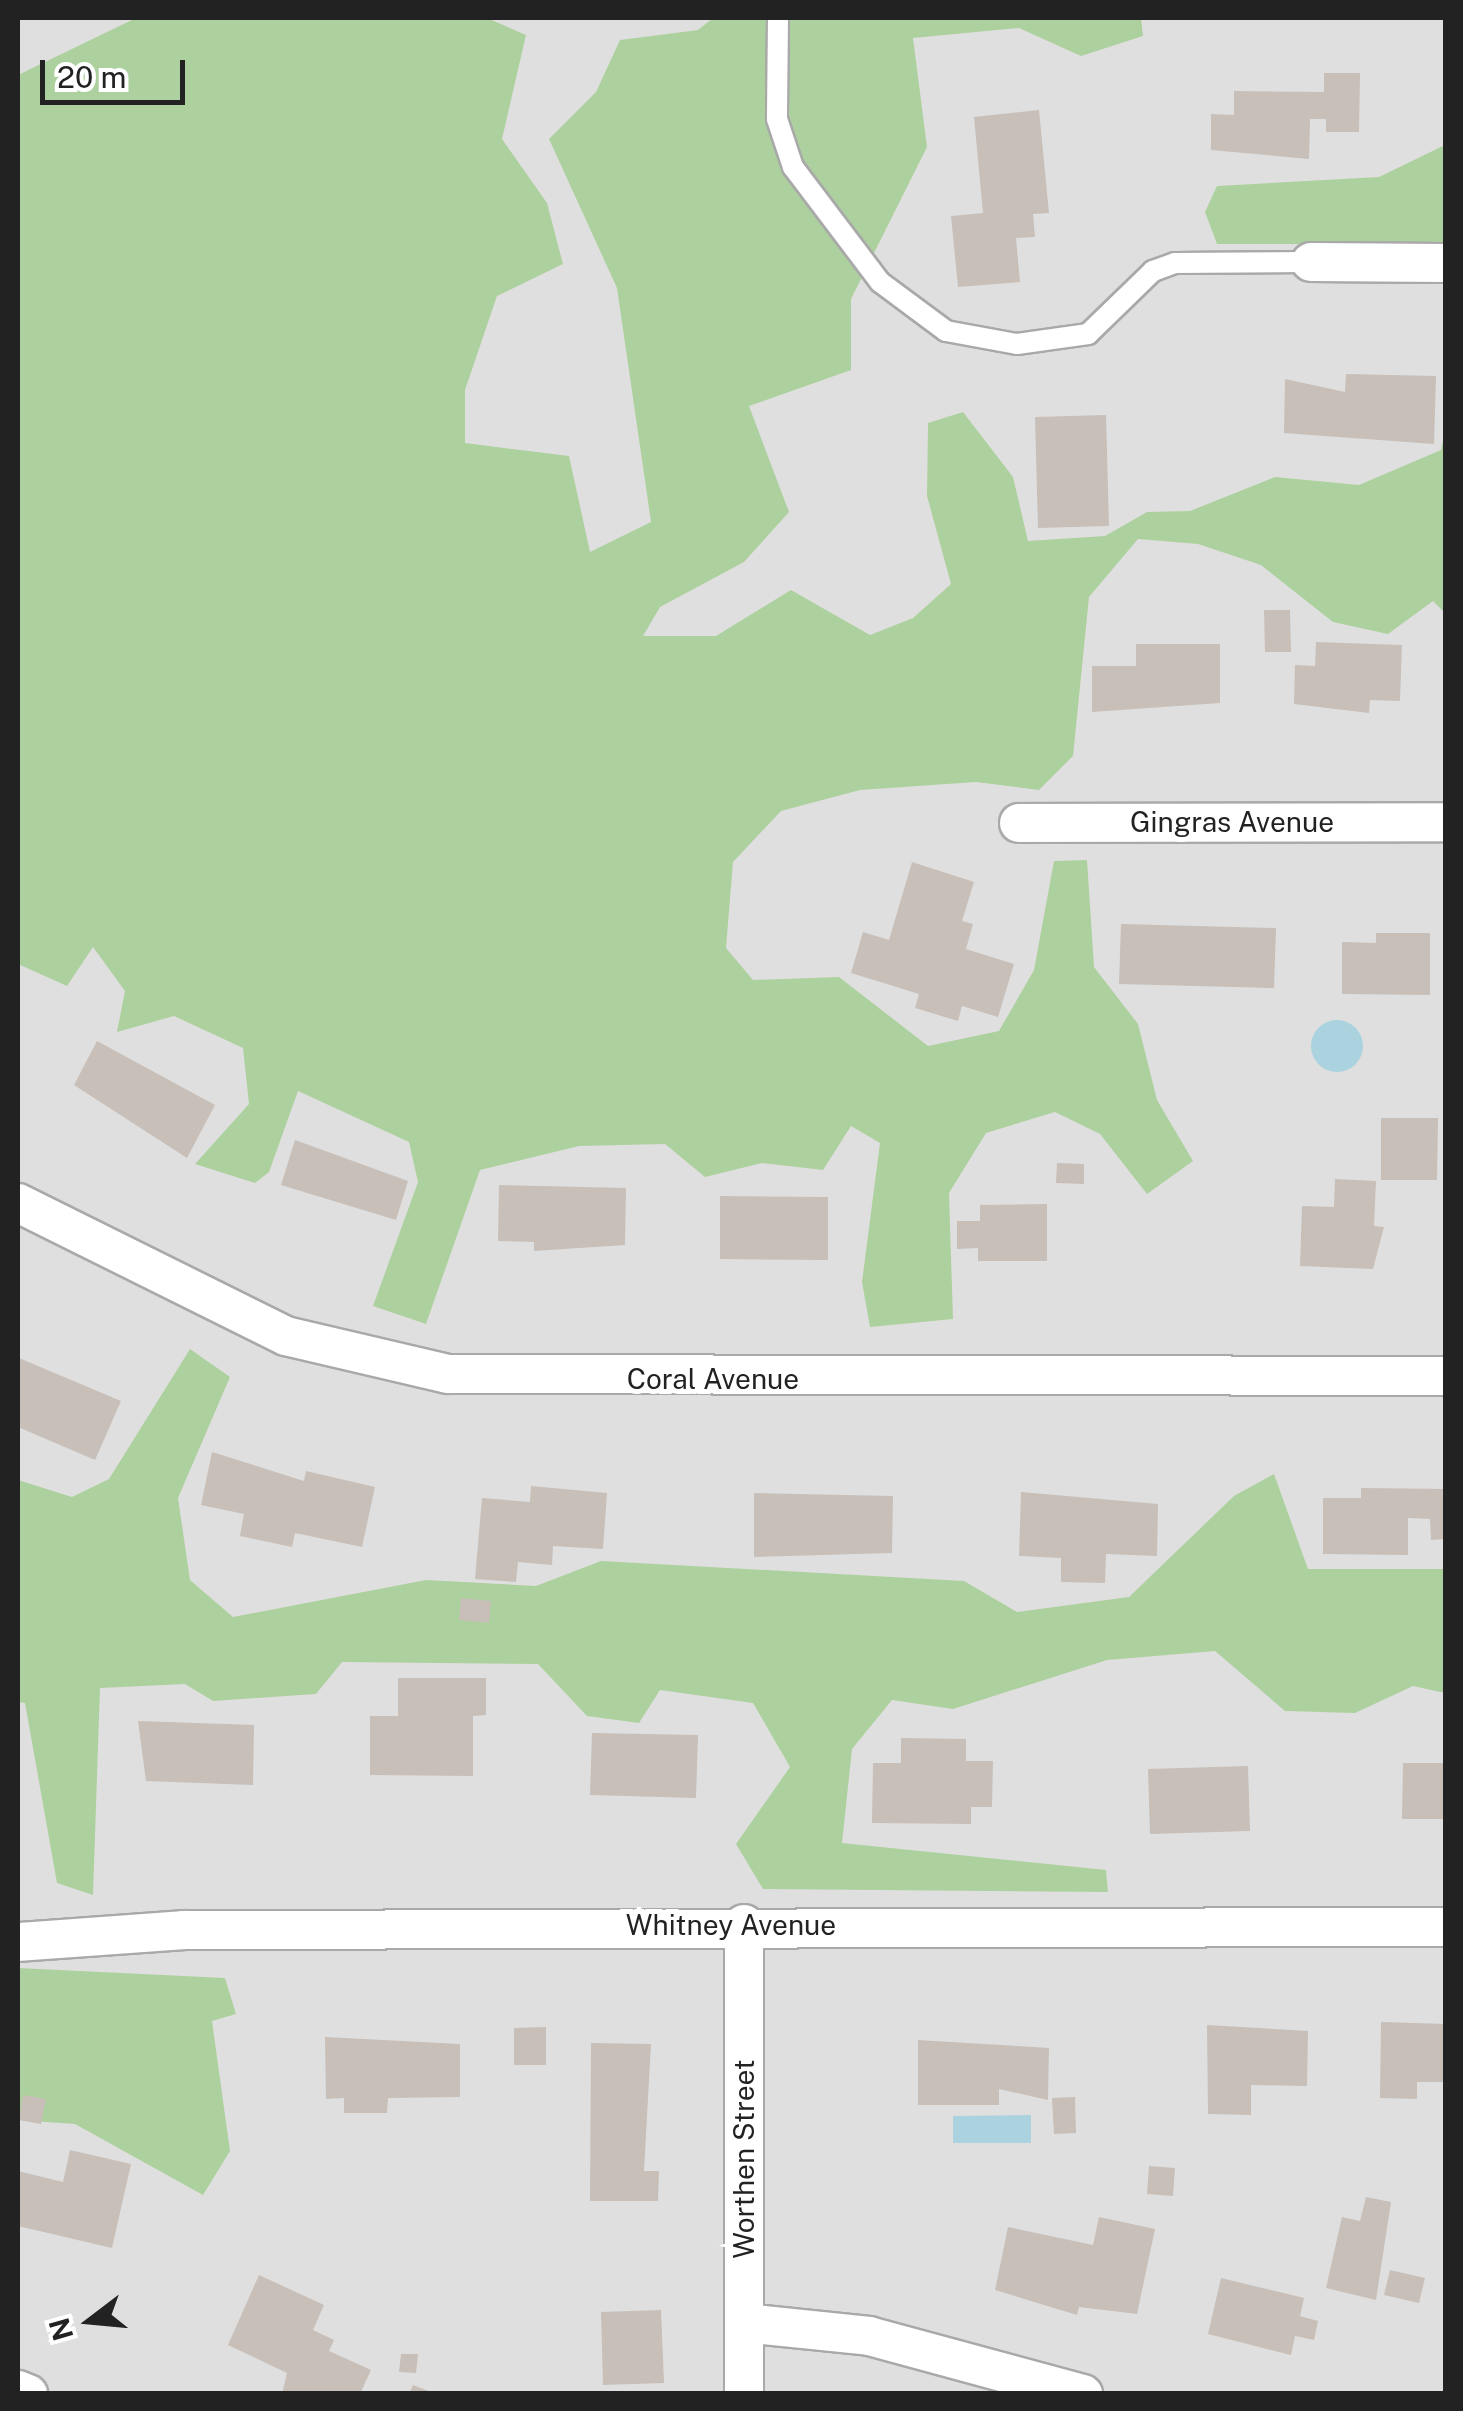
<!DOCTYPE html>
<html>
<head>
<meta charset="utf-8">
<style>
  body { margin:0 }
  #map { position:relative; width:1463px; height:2411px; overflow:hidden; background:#f2efe9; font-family:"Public Sans",sans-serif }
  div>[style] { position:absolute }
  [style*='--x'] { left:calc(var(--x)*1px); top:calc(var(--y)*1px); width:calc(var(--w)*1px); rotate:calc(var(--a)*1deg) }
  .residential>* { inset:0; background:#e0dfdf }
  .forest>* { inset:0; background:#add19e }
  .water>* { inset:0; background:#aad3df }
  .round { border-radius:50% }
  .building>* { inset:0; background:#c7bfb8 }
  .roads { filter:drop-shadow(2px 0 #a9a9a9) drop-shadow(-2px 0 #a9a9a9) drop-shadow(0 2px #a9a9a9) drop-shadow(0 -2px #a9a9a9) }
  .service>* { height:20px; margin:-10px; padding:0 10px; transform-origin:10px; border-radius:10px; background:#fff }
  .minor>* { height:38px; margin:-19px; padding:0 19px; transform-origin:19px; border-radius:19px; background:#fff }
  span { translate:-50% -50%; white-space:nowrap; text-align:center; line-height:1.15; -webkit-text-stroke:10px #fff; paint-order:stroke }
  .street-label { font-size:28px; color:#222 }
  .frame { position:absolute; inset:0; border:20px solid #222; pointer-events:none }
  .north { position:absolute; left:40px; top:2271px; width:100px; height:100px; -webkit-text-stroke:8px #fff; paint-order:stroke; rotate:254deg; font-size:28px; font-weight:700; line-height:40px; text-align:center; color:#222 }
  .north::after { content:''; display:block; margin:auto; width:35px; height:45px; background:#222; clip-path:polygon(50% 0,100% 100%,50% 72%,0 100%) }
  .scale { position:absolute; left:40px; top:60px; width:145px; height:45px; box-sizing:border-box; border:5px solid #222; border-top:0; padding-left:12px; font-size:30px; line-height:35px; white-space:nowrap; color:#222; -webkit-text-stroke:8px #fff; paint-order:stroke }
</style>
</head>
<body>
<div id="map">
  <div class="residential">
    <div style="clip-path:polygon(18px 18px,1445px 18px,1445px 2393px,18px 2393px)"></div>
  </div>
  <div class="forest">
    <div style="clip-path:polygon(136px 18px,487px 18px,526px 35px,502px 139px,547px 203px,563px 264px,497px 296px,465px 390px,465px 443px,569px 456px,590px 552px,651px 522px,617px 288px,549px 139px,596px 92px,620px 40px,698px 30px,713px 18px,1141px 18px,1143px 36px,1081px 56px,1019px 28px,913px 38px,927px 147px,851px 299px,851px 370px,749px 406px,789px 512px,744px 562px,660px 607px,643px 636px,716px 636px,791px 590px,870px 635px,913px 618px,951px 584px,927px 496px,928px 423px,963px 412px,1013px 477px,1028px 541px,1105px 536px,1147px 512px,1190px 511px,1275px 477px,1359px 485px,1441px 450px,1445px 431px,1445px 613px,1433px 601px,1388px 634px,1333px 622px,1261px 565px,1198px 544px,1138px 539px,1089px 597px,1073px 756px,1039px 790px,976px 782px,860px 790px,781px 811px,733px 862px,726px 948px,753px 980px,839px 977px,928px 1046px,999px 1031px,1034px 970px,1054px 861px,1087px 860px,1094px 967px,1138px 1024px,1157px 1100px,1193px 1161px,1147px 1194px,1100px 1134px,1055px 1112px,986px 1133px,949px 1193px,953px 1319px,870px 1327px,862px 1282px,880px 1143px,851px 1126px,823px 1170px,762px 1163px,705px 1177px,665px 1144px,579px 1146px,480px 1170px,426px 1324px,373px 1306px,418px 1182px,409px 1142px,298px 1091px,269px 1172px,255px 1183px,195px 1164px,249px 1104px,243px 1048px,174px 1016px,117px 1032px,125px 991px,93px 947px,67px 986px,18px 964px,18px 75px)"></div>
    <div style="clip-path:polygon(1445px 145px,1445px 244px,1217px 244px,1205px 212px,1217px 186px,1379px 177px)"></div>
    <div style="clip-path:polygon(190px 1349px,230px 1377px,178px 1498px,190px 1580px,233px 1617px,426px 1580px,536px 1586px,601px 1561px,964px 1581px,1017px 1612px,1129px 1597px,1234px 1496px,1274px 1474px,1308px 1569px,1445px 1569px,1445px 1693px,1413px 1686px,1355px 1713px,1285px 1711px,1215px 1651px,1107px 1660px,953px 1709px,892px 1700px,852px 1749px,842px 1843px,1106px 1870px,1108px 1892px,763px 1889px,736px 1844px,790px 1767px,753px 1703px,660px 1690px,639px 1723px,587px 1716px,538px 1664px,342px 1662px,316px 1694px,213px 1701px,185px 1684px,100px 1688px,93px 1895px,57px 1883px,25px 1703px,18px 1702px,18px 1480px,72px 1497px,109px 1479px)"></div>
    <div style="clip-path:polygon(18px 1968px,225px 1978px,236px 2014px,212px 2021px,230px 2151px,203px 2195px,75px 2124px,18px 2120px)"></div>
  </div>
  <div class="water">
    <div class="round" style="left:1311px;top:1020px;width:52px;height:52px"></div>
    <div style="clip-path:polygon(1031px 2115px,1031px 2143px,953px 2143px,953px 2116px)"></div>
  </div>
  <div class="building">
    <div style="clip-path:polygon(1324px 73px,1360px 73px,1359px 132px,1326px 132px,1326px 119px,1310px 119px,1309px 159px,1211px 150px,1211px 114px,1234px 115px,1234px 91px,1324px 92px)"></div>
    <div style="clip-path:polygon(1039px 110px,1049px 213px,1033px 214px,1035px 237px,1016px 238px,1020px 282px,958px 287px,951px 216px,983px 213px,974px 117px)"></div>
    <div style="clip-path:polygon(1346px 374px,1436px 376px,1434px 444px,1284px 433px,1285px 379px,1345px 392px)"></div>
    <div style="clip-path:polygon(1106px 415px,1109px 526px,1038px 528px,1035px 417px)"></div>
    <div style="clip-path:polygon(1264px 610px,1290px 610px,1291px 652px,1265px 652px)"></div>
    <div style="clip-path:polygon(1316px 642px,1402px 645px,1400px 701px,1370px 700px,1369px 713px,1294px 704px,1295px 665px,1315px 666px)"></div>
    <div style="clip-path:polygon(1136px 644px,1220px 644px,1220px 703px,1092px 712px,1092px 666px,1136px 666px)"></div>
    <div style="clip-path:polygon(912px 862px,974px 882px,962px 921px,973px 924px,966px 949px,1014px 964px,998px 1017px,962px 1006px,958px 1021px,915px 1008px,919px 994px,851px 973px,863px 932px,889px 940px)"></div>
    <div style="clip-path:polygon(1121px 924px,1276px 928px,1274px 988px,1119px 984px)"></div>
    <div style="clip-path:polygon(1376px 933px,1430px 933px,1430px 995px,1342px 994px,1342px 942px,1376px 943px)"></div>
    <div style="clip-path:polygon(97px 1041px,215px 1105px,187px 1158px,74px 1085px)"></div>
    <div style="clip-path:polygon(1381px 1118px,1438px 1118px,1437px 1180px,1381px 1180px)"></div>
    <div style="clip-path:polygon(295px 1140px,408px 1181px,396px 1220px,281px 1185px)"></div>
    <div style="clip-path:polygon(1057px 1163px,1084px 1164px,1084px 1184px,1056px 1183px)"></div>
    <div style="clip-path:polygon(1335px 1179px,1376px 1181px,1374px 1226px,1384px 1227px,1373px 1269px,1300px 1266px,1302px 1206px,1334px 1207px)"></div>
    <div style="clip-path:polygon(499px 1185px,626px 1188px,625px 1245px,534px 1251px,534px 1242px,498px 1241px)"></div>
    <div style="clip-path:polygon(720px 1196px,828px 1197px,828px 1260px,720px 1259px)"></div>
    <div style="clip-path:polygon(1047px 1204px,1047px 1261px,978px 1261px,978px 1248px,957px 1249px,957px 1221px,980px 1221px,980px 1205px)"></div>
    <div style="clip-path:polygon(19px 1358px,121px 1401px,95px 1460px,18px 1427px)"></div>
    <div style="clip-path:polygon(212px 1452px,304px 1481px,306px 1471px,375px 1487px,362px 1547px,295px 1533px,292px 1547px,240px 1536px,244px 1514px,201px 1505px)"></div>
    <div style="clip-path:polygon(531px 1486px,607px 1493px,603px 1549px,553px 1546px,552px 1565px,518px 1562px,516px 1582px,475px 1579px,482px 1498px,530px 1502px)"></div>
    <div style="clip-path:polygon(1361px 1488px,1446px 1489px,1446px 1539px,1431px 1540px,1430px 1519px,1408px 1518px,1408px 1555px,1323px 1554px,1323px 1498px,1361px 1498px)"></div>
    <div style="clip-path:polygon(1021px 1492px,1158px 1504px,1157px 1556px,1106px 1554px,1105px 1583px,1061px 1582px,1061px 1558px,1019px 1556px)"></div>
    <div style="clip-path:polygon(754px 1493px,893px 1496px,892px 1553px,754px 1557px)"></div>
    <div style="clip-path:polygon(461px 1598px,491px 1601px,489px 1623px,459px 1620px)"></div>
    <div style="clip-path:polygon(398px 1678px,486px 1678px,486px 1715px,473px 1716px,473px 1776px,370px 1775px,370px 1716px,398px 1716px)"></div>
    <div style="clip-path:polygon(138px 1721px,254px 1725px,253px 1785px,146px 1781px)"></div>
    <div style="clip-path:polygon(592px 1733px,698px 1735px,696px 1798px,590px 1795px)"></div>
    <div style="clip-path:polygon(901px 1738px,966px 1739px,966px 1761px,993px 1761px,992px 1807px,971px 1807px,971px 1824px,872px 1823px,873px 1763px,901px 1763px)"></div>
    <div style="clip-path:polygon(1403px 1763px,1446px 1763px,1446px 1819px,1402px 1819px)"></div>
    <div style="clip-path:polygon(1248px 1766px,1250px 1831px,1150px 1834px,1148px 1769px)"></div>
    <div style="clip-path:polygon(1381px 2022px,1446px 2024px,1446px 2082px,1417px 2082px,1417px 2099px,1380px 2098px)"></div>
    <div style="clip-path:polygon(1207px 2025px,1308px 2031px,1307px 2086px,1251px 2085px,1251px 2115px,1208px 2114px)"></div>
    <div style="clip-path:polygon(546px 2027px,546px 2065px,514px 2065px,514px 2028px)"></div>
    <div style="clip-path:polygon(325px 2037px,460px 2044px,460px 2097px,388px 2098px,387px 2113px,344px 2113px,344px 2098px,326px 2099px)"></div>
    <div style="clip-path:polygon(918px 2040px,1049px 2048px,1048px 2100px,999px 2089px,999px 2105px,918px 2105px)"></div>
    <div style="clip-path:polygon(591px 2043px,651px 2044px,644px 2171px,659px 2171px,658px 2201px,590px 2201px)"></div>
    <div style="clip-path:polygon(23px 2095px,46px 2099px,41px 2124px,19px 2120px)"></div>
    <div style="clip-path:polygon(1075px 2097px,1076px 2133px,1054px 2134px,1052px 2098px)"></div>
    <div style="clip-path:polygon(70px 2150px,131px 2164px,112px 2248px,18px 2226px,18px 2171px,63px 2182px)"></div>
    <div style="clip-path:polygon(1149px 2166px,1175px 2168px,1173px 2196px,1147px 2194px)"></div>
    <div style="clip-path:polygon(1366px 2197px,1391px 2202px,1376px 2300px,1326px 2288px,1342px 2217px,1360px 2221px)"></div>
    <div style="clip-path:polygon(1099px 2217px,1155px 2229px,1137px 2314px,1079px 2307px,1077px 2315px,995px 2290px,1008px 2227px,1093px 2245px)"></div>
    <div style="clip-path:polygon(1390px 2270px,1425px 2278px,1419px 2303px,1384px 2295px)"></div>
    <div style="clip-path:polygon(259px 2275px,324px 2305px,313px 2330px,334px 2340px,329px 2351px,371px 2370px,360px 2394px,282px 2394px,287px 2373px,228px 2345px)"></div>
    <div style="clip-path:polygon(1221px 2278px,1304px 2298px,1300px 2316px,1318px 2321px,1314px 2340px,1295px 2336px,1291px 2355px,1208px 2334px)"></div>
    <div style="clip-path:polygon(661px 2310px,664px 2383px,603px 2385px,601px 2312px)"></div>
    <div style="clip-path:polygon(401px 2354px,418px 2354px,416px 2373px,399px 2372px)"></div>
    <div style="clip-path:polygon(413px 2385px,434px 2393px,434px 2394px,409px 2394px)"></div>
  </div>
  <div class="roads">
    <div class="service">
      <div style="--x:778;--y:18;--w:101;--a:90.6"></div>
      <div style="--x:777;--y:119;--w:51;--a:71.6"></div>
      <div style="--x:793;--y:167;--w:144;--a:52.9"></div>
      <div style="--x:880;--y:282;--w:82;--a:36.6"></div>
      <div style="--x:946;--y:331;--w:72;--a:10.4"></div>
      <div style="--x:1017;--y:344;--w:72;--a:-8"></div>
      <div style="--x:1088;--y:334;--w:91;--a:-44.1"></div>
      <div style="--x:1153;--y:271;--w:23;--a:-20"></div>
      <div style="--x:1175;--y:263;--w:136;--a:-0.4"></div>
    </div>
    <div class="minor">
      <div style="--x:1311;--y:262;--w:135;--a:0.4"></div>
      <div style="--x:1019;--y:823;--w:427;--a:-0.1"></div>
      <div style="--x:18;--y:1203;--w:299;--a:26.4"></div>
      <div style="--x:286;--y:1336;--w:166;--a:13.2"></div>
      <div style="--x:448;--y:1374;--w:998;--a:0.11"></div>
      <div style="--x:18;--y:1942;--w:166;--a:-4.1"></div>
      <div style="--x:184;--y:1930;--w:1262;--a:-0.14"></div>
      <div style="--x:744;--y:2323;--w:126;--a:5.9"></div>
      <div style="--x:869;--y:2336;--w:222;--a:15.2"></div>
      <div style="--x:18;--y:2390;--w:11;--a:22"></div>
      <div style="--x:744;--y:2394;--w:470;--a:-90"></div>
    </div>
  </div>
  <div class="street-label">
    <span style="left:1232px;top:822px">Gingras Avenue</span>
    <span style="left:713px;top:1379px">Coral Avenue</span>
    <span style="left:731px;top:1925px">Whitney Avenue</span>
    <span style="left:744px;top:2159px;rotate:-90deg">Worthen Street</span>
  </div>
  <div class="frame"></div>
  <div class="north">N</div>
  <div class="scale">20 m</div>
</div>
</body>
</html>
